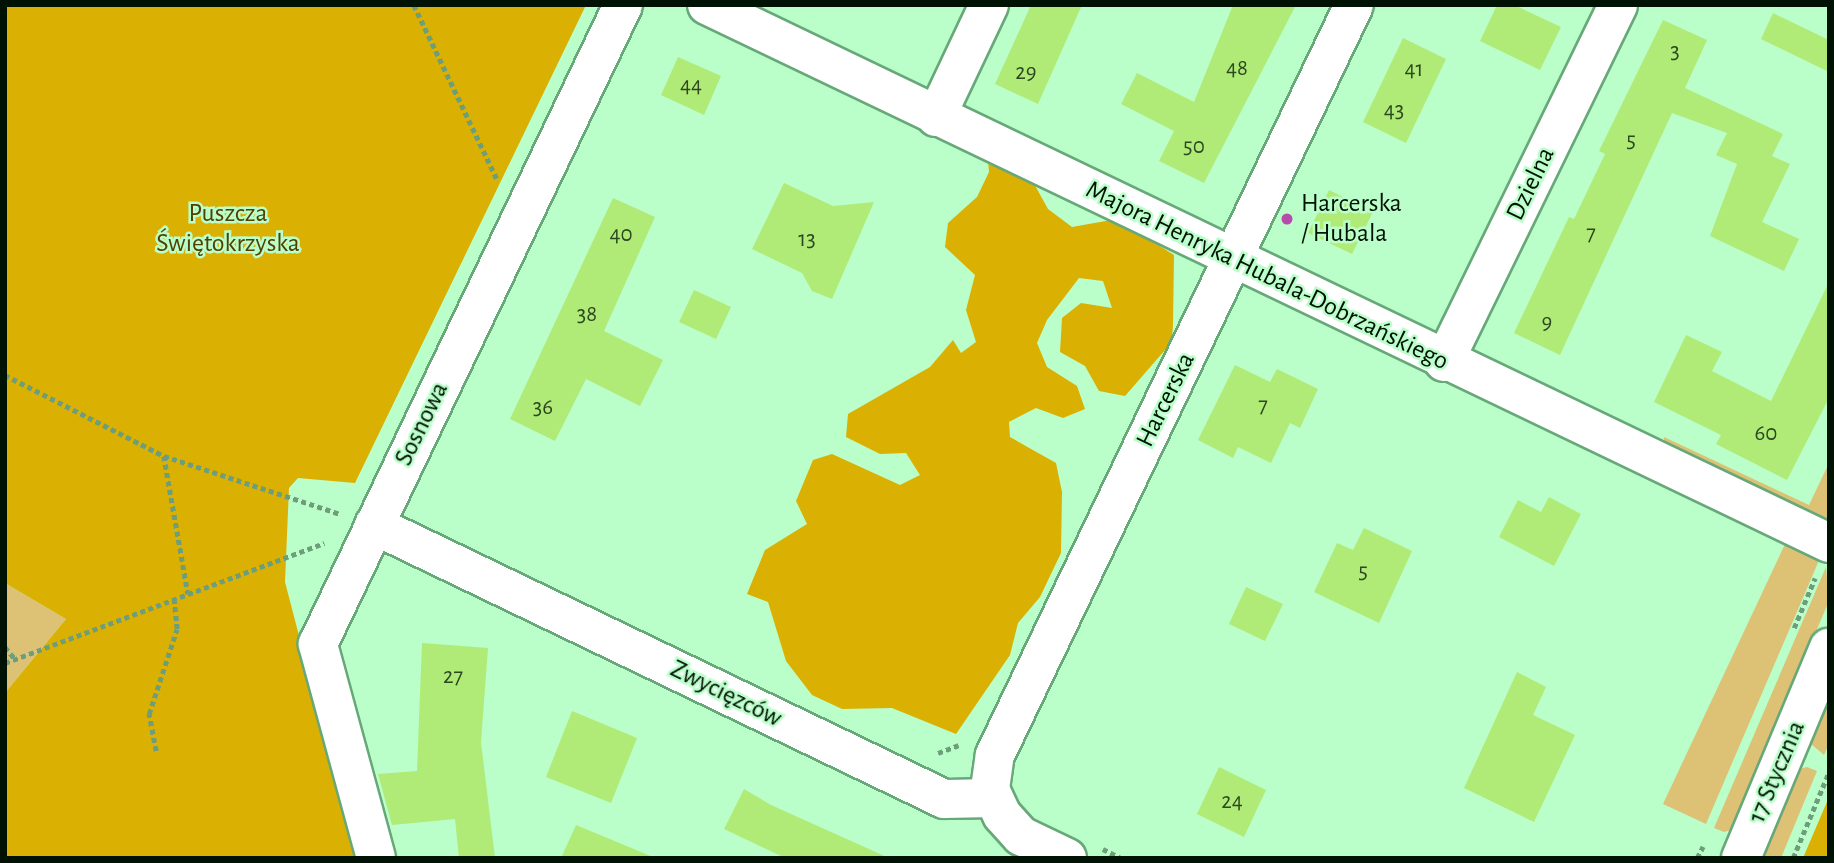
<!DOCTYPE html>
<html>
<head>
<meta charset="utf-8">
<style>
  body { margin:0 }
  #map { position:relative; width:1834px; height:863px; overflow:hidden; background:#bafeca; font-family:"Alegreya Sans",sans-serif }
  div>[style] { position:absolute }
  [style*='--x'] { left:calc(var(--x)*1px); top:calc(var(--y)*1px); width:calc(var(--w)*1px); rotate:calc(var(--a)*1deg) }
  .green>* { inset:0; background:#ddc276 }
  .forest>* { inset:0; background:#dab002 }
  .building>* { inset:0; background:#b0eb78 }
  .path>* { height:4.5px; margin-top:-2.25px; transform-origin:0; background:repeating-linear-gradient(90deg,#6e9e79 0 5px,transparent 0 8.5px) }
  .roads { filter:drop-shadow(2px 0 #67a878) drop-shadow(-2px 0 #67a878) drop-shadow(0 2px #67a878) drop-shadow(0 -2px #67a878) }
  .street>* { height:38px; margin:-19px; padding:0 19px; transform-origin:19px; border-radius:19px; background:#fff }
  .dots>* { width:19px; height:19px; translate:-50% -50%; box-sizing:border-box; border:4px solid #bafeca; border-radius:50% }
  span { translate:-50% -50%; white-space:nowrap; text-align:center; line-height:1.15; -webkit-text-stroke:5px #bafeca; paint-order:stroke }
  .number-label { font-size:23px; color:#2c4820 }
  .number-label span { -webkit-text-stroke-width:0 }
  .street-label { font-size:26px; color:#001203 }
  .poi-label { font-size:26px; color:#001203 }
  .left { translate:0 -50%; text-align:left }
  .park-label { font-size:26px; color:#514004 }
  .frame { position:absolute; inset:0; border:7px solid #001203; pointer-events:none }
</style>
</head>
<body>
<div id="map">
  <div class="green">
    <div style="clip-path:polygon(1664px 437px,1809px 505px,1829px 463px,1829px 524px,1664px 449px)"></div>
    <div style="clip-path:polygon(1632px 465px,1820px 558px,1706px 824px,1663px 804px,1785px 544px,1624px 468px)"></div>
    <div style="clip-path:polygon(1826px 567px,1829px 601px,1731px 830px,1724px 832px,1714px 828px)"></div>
    <div style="clip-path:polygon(5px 583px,66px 619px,5px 693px)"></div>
    <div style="clip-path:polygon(1829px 701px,1829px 744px,1824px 755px,1811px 744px)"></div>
    <div style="clip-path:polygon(1807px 767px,1817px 771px,1781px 858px,1762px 858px,1799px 769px)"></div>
  </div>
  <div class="forest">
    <div style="clip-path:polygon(5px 5px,586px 5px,355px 483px,298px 478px,289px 488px,285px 582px,357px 858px,5px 858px,5px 693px,66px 619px,5px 583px)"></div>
    <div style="clip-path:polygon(988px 160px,1032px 180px,1048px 209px,1072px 227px,1117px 219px,1174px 255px,1173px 324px,1172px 342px,1125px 396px,1099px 391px,1085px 366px,1060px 352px,1062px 318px,1081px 303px,1112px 308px,1103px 281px,1079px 278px,1047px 320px,1037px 343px,1047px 367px,1077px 386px,1085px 409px,1063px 418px,1036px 408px,1009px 422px,1010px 437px,1056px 463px,1062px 492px,1061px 553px,1040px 597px,1018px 623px,1010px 655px,956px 734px,892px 708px,842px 709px,812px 695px,786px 661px,768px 602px,747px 594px,765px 550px,807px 524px,796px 501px,813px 460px,832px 454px,900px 485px,920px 475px,906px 453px,880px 454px,846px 437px,848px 414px,930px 367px,953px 340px,961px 353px,976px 342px,966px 310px,975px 275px,945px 247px,948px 223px,977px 197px,989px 172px)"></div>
    <div style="clip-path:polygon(1829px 797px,1829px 858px,1803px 858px)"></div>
  </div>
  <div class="building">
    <div style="clip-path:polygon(1031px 5px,1082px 5px,1038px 104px,995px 84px)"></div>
    <div style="clip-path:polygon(1233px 5px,1296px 5px,1204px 183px,1159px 161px,1174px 131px,1121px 104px,1137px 73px,1194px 102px)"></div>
    <div style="clip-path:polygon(1497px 5px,1514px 5px,1561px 27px,1540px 70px,1480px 41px)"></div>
    <div style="clip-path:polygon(1773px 13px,1829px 40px,1829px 72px,1761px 39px)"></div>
    <div style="clip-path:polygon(1663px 20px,1707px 40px,1685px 88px,1783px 134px,1772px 156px,1790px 164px,1762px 222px,1799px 239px,1784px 271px,1710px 236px,1737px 164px,1716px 155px,1727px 133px,1672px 113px,1560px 355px,1514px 333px,1569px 217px,1574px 219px,1605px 154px,1599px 151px)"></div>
    <div style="clip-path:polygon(1403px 38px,1446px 59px,1406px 143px,1363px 122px)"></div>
    <div style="clip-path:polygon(678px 57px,721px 76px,704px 115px,661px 95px)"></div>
    <div style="clip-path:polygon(784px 183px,833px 206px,874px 202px,832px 299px,812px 291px,802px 273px,752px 249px)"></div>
    <div style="clip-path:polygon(1329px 190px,1373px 212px,1352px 254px,1308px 233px)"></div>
    <div style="clip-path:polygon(613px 198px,655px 217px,604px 331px,663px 360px,640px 406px,586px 379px,555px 441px,510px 419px)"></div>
    <div style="clip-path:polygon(1829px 282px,1829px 398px,1787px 480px,1716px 444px,1721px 435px,1654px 402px,1686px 335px,1722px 352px,1712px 371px,1771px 401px)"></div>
    <div style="clip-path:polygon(694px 290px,731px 307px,716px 339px,679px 322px)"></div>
    <div style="clip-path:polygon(1235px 365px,1270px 382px,1277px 369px,1318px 389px,1300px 428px,1290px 423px,1271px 463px,1238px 447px,1233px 458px,1198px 440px)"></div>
    <div style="clip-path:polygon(1549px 497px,1581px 514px,1554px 566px,1499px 537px,1518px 500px,1541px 512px)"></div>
    <div style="clip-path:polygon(1364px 528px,1412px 551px,1379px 623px,1314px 592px,1337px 543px,1353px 550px)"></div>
    <div style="clip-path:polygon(1246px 587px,1283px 604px,1265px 641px,1229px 624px)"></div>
    <div style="clip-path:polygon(422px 643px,488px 648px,481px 742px,495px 858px,459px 858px,455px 819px,392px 825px,378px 774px,417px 771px)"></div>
    <div style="clip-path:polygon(1517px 672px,1546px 687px,1533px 715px,1575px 735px,1534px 822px,1464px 788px)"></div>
    <div style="clip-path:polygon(572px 711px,637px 738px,611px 803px,546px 777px)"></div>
    <div style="clip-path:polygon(1219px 767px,1266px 790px,1244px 837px,1197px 814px)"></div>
    <div style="clip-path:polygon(744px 789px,771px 805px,889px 858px,785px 858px,724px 829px)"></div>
    <div style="clip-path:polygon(576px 825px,653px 857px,653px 858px,561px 858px)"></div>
  </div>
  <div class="path">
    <div style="--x:414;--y:5;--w:195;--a:64.5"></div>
    <div style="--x:5;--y:375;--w:178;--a:27"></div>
    <div style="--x:164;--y:456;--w:185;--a:18.2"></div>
    <div style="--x:164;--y:456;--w:140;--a:80.1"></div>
    <div style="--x:1794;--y:628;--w:54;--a:-67.2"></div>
    <div style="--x:5;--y:647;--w:16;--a:50"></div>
    <div style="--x:5;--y:663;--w:341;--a:-20.6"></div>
    <div style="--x:156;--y:751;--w:38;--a:-101"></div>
    <div style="--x:149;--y:714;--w:89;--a:-71.8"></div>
    <div style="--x:177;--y:629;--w:30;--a:-96"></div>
    <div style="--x:938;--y:753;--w:22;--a:-21"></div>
    <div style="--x:1103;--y:849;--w:20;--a:27"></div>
    <div style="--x:1697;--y:858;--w:13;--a:-63"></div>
    <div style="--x:1793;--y:858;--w:93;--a:-67.3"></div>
  </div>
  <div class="roads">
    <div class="street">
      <div style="--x:707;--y:5;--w:1244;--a:25.62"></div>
      <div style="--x:936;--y:117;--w:124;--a:-64.7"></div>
      <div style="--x:1444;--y:362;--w:397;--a:-64"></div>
      <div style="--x:374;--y:525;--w:632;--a:25.67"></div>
      <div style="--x:944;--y:799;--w:49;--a:-1.2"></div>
      <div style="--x:376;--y:858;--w:222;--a:-105.2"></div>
      <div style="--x:318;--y:644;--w:708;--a:-64.48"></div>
      <div style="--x:1067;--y:858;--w:51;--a:-154.4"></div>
      <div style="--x:1021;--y:836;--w:28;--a:-132"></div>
      <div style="--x:1002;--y:815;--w:29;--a:-115"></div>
      <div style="--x:990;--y:789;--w:34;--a:-82"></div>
      <div style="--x:995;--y:755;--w:831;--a:-64.42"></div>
      <div style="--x:1741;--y:858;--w:228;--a:-67.3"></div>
    </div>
  </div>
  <div class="dots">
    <div style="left:1287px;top:219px;background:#b64bac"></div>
  </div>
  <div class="number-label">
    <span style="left:1675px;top:52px">3</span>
    <span style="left:1237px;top:69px">48</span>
    <span style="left:1414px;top:70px">41</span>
    <span style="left:1026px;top:73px">29</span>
    <span style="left:691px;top:86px">44</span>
    <span style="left:1394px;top:111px">43</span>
    <span style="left:1631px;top:141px">5</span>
    <span style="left:1194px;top:147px">50</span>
    <span style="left:1591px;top:234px">7</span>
    <span style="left:621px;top:235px">40</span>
    <span style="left:807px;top:240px">13</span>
    <span style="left:587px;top:315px">38</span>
    <span style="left:1547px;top:323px">9</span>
    <span style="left:1263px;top:406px">7</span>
    <span style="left:543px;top:408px">36</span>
    <span style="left:1766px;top:434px">60</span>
    <span style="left:1363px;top:572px">5</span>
    <span style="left:453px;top:677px">27</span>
    <span style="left:1232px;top:802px">24</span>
  </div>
  <div class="street-label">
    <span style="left:1531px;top:184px;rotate:-64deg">Dzielna</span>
    <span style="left:1267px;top:276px;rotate:26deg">Majora Henryka Hubala-Dobrzańskiego</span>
    <span style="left:1166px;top:400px;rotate:-64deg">Harcerska</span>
    <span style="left:422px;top:424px;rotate:-64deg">Sosnowa</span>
    <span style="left:726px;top:694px;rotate:26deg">Zwycięzców</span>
    <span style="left:1777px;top:772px;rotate:-67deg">17 Stycznia</span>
  </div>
  <div class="poi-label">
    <span class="left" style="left:1301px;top:219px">Harcerska<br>/ Hubala</span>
  </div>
  <div class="park-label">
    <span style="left:228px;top:229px">Puszcza<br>Świętokrzyska</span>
  </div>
  <div class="frame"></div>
</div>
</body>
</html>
